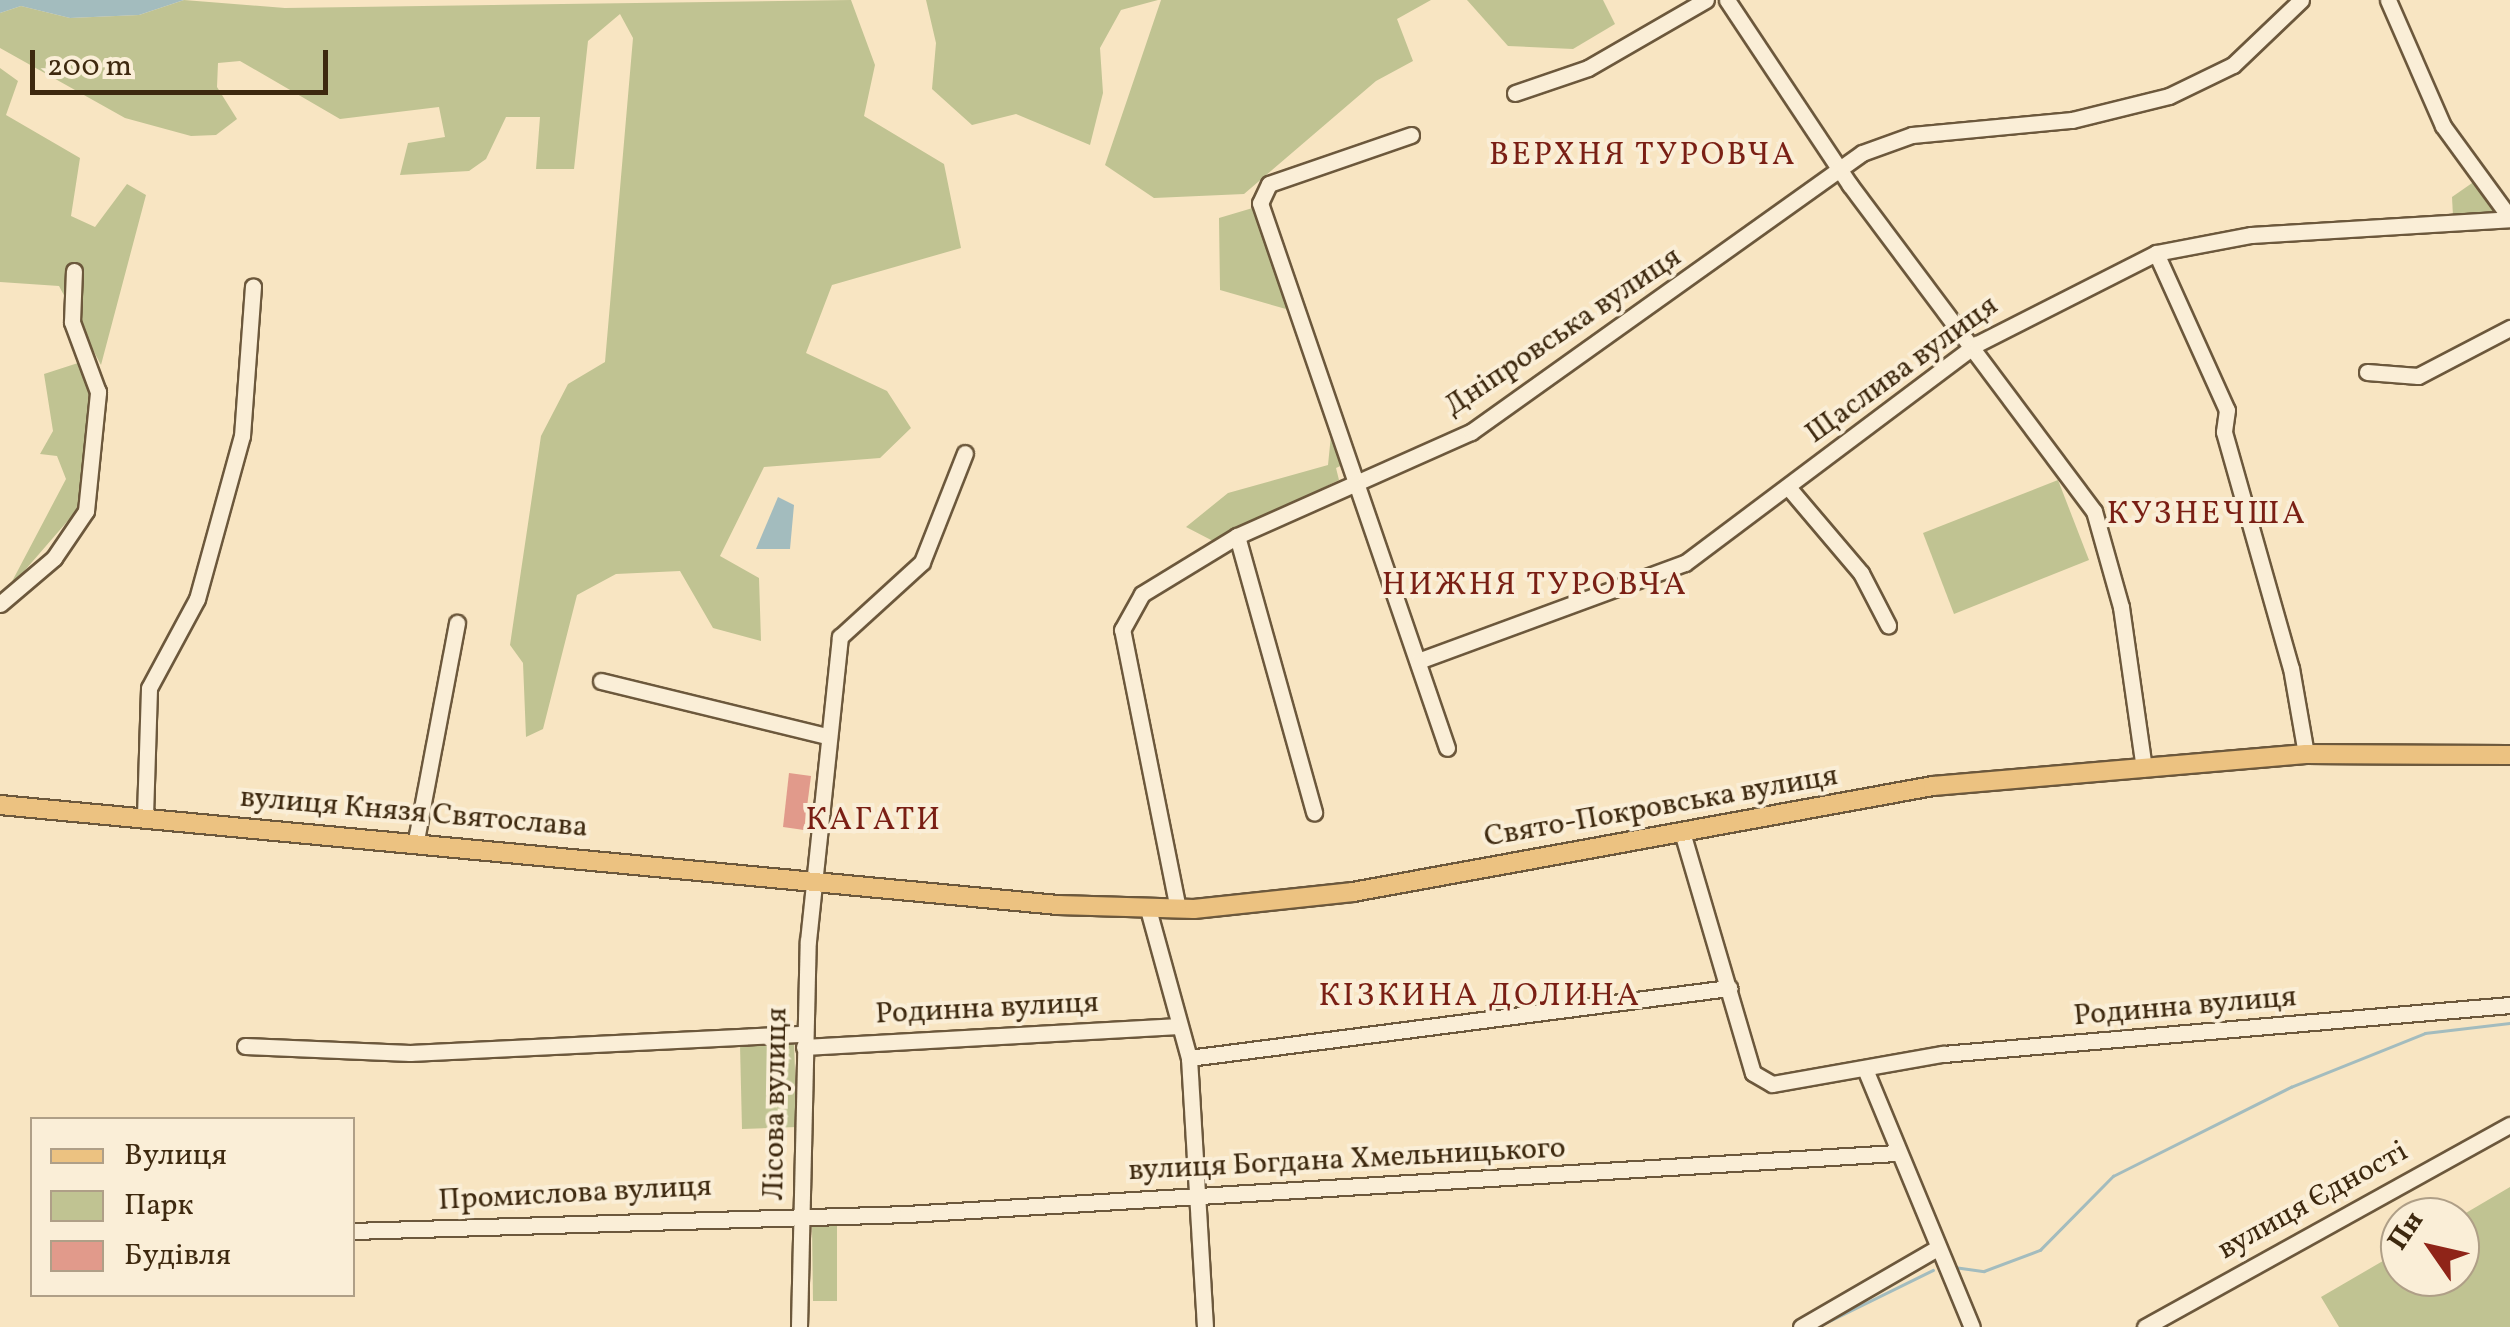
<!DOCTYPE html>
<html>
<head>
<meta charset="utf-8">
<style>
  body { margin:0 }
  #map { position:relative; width:2510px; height:1327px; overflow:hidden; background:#f8e5c2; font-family:Vollkorn,serif }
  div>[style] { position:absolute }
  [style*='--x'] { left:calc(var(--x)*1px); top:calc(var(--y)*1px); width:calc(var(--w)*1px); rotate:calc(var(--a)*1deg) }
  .green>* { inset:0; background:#c0c392 }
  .water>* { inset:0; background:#a3bcbe }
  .stream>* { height:2.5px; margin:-1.25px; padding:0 1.25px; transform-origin:1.25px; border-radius:1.25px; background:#a3bcbe }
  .building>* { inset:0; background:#e19a8b }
  .roads { filter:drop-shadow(2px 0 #6c583c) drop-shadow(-2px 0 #6c583c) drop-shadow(0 2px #6c583c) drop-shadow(0 -2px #6c583c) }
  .minor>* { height:15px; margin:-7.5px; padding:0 7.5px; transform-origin:7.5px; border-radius:7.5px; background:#faeed7 }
  .major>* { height:18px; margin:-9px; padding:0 9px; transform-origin:9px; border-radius:9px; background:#ecc281 }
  span { translate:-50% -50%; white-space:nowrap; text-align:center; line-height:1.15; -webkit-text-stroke:8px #faeed7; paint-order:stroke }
  .street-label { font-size:30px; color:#3e290f }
  .neighbourhood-label { font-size:32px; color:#7a1f14; letter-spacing:2.5px }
  .legend { position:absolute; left:30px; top:1117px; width:325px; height:180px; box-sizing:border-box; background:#faeed7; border:2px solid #af9f87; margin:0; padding:12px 18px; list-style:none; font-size:30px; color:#3e290f }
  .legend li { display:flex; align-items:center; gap:20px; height:50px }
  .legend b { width:50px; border:2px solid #af9f87 }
  .north { position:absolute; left:2380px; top:1197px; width:100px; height:100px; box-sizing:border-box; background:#faeed7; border:2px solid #af9f87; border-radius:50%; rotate:304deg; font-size:28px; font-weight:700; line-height:40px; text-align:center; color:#3e290f }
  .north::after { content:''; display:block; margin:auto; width:35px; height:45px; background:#8f2418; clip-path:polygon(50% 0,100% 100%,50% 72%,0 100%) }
  .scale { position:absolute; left:30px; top:50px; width:298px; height:45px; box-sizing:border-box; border:5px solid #3e290f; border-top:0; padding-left:12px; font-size:30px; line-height:35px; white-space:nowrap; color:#3e290f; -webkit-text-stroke:8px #faeed7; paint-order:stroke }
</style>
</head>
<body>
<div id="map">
  <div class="green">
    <div style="clip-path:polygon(184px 0,285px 8px,851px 0,875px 65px,864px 116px,944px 164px,961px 248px,832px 285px,806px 353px,887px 391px,911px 428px,880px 458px,764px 467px,720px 556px,759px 578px,761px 641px,713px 628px,680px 571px,616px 574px,577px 595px,543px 729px,526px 737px,523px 663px,510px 645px,541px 436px,568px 384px,605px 362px,633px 38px,620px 14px,588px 41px,574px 169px,536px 169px,540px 117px,506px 117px,486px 159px,469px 171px,400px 175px,408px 143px,445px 137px,439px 107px,340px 119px,240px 61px,218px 63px,217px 87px,237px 119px,216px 135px,191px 136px,125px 118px,0 48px,0 13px,21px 6px,70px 18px,139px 15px)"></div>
    <div style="clip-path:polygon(926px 0,1158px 0,1121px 10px,1100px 48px,1103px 93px,1090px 145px,1016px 114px,972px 125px,932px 89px,936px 43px)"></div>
    <div style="clip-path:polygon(1161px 0,1431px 0,1397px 19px,1413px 61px,1376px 81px,1244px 194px,1154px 198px,1105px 165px)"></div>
    <div style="clip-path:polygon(1467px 0,1603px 0,1615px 24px,1573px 49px,1508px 46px)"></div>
    <div style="clip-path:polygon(0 68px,18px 81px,6px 115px,80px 158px,71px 216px,95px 227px,127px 184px,146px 195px,101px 365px,59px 286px,0 282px)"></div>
    <div style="clip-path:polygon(2475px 181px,2498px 212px,2453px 216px,2452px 197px)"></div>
    <div style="clip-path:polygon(1256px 207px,1294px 322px,1286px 309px,1220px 290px,1219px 218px)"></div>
    <div style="clip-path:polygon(78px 363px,93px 397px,78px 509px,7px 591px,66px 479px,57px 456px,40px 454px,53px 431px,44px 374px)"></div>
    <div style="clip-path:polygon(1339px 434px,1349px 462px,1336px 468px,1339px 480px,1213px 541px,1186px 527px,1228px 493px,1328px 465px,1331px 435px)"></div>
    <div style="clip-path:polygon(2058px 480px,2089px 560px,1954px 614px,1923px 533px)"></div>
    <div style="clip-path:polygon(794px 1043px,797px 1127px,742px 1129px,740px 1045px)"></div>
    <div style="clip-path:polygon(2510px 1187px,2510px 1327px,2339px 1327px,2321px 1297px,2400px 1251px,2400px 1277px,2460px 1277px,2459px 1217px)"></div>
    <div style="clip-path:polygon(812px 1225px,837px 1225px,837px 1301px,813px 1301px)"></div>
  </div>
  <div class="water">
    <div style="clip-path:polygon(0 0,184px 0,139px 15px,70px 18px,21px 6px,0 13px)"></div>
    <div style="clip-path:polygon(778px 497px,794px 505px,790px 549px,756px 549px)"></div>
  </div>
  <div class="stream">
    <div style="--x:1954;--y:1267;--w:30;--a:8"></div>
    <div style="--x:1984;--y:1271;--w:60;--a:-20.6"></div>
    <div style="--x:2040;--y:1250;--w:104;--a:-45.4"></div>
    <div style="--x:2113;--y:1176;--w:199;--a:-26.6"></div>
    <div style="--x:2291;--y:1087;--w:144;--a:-21.9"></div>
    <div style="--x:2425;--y:1033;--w:86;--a:-6.7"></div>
    <div style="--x:1817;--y:1327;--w:129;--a:-26.2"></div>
  </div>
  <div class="building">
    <div style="clip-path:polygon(789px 773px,811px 776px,804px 830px,783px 827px)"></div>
  </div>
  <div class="roads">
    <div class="minor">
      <div style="--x:1727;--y:0;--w:222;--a:56.4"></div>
      <div style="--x:1850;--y:185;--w:407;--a:53.2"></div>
      <div style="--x:2094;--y:511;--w:100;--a:74.3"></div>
      <div style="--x:2121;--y:607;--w:163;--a:81.9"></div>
      <div style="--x:2388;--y:0;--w:137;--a:66.4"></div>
      <div style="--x:2443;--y:126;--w:114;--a:53.9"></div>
      <div style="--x:1515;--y:93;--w:77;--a:-18.9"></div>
      <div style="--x:1588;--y:68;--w:136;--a:-30"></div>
      <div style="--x:1411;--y:135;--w:150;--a:161"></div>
      <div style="--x:1269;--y:184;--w:21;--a:115"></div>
      <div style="--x:1260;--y:203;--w:576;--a:71.06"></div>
      <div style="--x:2156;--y:253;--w:172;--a:65.7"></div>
      <div style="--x:2227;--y:410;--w:22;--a:98"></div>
      <div style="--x:2224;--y:432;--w:245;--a:74.2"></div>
      <div style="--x:2291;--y:668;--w:87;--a:80.1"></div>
      <div style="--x:2367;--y:372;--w:51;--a:4.5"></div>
      <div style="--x:2418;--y:376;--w:104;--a:-27.6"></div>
      <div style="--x:1788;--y:487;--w:113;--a:49.7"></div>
      <div style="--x:1861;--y:573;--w:59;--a:62.6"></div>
      <div style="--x:1237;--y:536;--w:287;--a:74.4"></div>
      <div style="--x:0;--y:604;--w:71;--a:-40.4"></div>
      <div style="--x:54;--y:558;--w:57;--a:-55.8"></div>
      <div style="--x:86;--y:511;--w:120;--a:-84.2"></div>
      <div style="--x:98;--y:392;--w:75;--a:-110.4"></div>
      <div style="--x:72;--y:322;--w:51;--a:-87.8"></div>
      <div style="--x:1418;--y:661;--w:284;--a:-20.2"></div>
      <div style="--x:1685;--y:563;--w:365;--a:-36.9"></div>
      <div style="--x:1977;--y:344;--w:201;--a:-26.9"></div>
      <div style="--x:2156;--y:253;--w:97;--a:-10.7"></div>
      <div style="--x:2251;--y:235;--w:259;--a:-3.5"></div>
      <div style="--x:601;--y:681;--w:232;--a:13.7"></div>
      <div style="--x:145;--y:816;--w:128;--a:-88.2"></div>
      <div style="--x:149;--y:688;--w:101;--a:-61.7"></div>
      <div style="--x:197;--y:599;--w:169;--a:-74.6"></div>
      <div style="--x:242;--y:436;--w:150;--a:-85.8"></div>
      <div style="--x:1682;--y:832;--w:251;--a:73.6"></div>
      <div style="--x:1753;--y:1073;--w:22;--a:30"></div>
      <div style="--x:1772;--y:1084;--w:174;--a:-10"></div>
      <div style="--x:1943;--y:1054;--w:569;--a:-4.94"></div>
      <div style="--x:416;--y:840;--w:221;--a:-79.3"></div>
      <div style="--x:1148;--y:909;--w:155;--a:74.6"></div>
      <div style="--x:1189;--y:1058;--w:269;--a:86.6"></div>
      <div style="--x:1178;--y:909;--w:285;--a:-101.3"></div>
      <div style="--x:1122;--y:630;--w:41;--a:-60.9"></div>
      <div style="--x:1142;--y:594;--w:111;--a:-31.4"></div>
      <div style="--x:1237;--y:536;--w:256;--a:-24"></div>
      <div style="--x:1471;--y:432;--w:480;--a:-35.5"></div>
      <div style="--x:1862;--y:153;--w:53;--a:-19.8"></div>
      <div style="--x:1912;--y:135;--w:161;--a:-5.4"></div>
      <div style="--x:2072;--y:120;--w:100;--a:-13.9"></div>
      <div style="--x:2169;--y:96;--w:71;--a:-25.8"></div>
      <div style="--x:2233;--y:65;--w:94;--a:-43.7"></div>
      <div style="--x:245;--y:1046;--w:165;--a:2.4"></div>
      <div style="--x:410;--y:1053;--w:395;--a:-2.8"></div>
      <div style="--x:804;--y:1047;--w:371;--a:-3.2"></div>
      <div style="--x:1189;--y:1058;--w:545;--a:-7.39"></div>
      <div style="--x:1865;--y:1069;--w:279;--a:67.5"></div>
      <div style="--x:352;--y:1231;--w:555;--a:-1.75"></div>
      <div style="--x:907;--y:1214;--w:990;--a:-3.53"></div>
      <div style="--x:799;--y:1327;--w:386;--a:-88.7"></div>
      <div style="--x:808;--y:941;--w:306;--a:-84"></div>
      <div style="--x:840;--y:637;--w:111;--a:-42.4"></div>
      <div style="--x:922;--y:562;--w:117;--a:-68.5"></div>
      <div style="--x:1801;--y:1327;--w:154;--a:-30.1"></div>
      <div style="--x:2145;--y:1327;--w:417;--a:-29"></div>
    </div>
    <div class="major">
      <div style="--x:0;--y:805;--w:1063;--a:5.4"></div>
      <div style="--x:1058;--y:905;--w:136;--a:1.7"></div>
      <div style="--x:1194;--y:909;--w:160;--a:-6.1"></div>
      <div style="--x:1353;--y:892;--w:590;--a:-10.36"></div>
      <div style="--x:1933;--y:786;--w:374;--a:-4.9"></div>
      <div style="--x:2306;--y:754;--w:204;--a:0.3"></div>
    </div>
  </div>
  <div class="street-label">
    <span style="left:1563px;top:332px;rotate:-34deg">Дніпровська вулиця</span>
    <span style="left:1902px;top:370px;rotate:-36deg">Щаслива вулиця</span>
    <span style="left:1661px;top:807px;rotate:-10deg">Свято-Покровська вулиця</span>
    <span style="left:414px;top:813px;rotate:5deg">вулиця Князя Святослава</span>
    <span style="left:2185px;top:1007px;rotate:-5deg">Родинна вулиця</span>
    <span style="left:987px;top:1009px;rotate:-3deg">Родинна вулиця</span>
    <span style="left:776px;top:1104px;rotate:-89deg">Лісова вулиця</span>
    <span style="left:1347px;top:1160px;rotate:-3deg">вулиця Богдана Хмельницького</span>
    <span style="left:575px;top:1194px;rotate:-3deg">Промислова вулиця</span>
    <span style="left:2313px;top:1201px;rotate:-29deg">вулиця Єдності</span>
  </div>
  <div class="neighbourhood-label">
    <span style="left:1643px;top:156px">ВЕРХНЯ ТУРОВЧА</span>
    <span style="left:2207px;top:515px">КУЗНЕЧША</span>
    <span style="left:1535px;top:586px">НИЖНЯ ТУРОВЧА</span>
    <span style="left:874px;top:821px">КАГАТИ</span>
    <span style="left:1480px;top:997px">КІЗКИНА ДОЛИНА</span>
  </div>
  <ul class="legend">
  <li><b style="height:12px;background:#ecc281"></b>Вулиця</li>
  <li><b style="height:28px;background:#c0c392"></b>Парк</li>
  <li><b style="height:28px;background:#e19a8b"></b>Будівля</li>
  </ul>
  <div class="north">Пн</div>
  <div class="scale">200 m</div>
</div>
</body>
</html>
